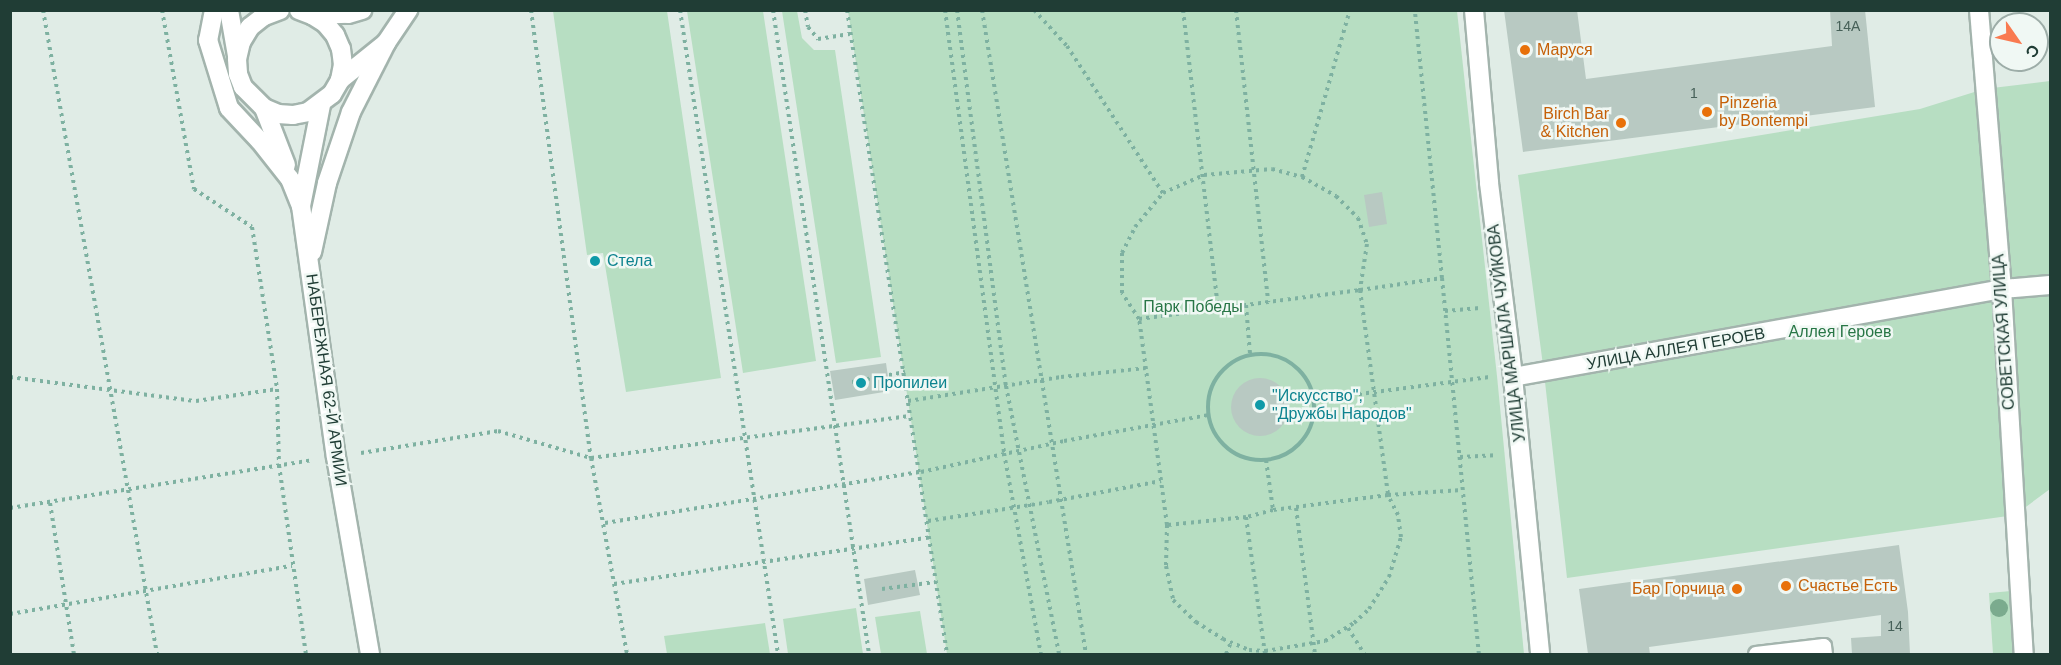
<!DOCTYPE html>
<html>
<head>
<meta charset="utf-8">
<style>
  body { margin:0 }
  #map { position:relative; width:2061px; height:665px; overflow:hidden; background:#e0ece6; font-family:Helvetica,sans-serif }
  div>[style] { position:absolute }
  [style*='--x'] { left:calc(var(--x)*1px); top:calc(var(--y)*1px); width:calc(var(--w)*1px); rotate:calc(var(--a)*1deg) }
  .green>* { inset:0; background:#b7dec2 }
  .building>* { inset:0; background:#b8c9c2 }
  .round { border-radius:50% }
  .path>* { height:4px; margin-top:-2px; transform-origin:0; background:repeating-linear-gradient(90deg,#7eb1a1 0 3px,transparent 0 7.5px) }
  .path>.ring { margin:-2px; padding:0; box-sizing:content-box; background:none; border:4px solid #7eb1a1; border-radius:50% }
  .roads { filter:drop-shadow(2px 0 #a3b4ad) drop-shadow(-2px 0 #a3b4ad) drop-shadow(0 2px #a3b4ad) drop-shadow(0 -2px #a3b4ad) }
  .lane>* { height:14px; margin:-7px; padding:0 7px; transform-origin:7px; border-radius:7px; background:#fff }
  .street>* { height:18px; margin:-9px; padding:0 9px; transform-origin:9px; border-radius:9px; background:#fff }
  .secondary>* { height:18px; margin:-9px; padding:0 9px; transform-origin:9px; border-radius:9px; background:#fff }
  .path-bridge>* { height:4px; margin-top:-2px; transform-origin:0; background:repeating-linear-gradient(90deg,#7eb1a1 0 3px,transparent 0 7.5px) }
  .trees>* { width:18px; height:18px; margin:-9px; border-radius:50%; background:#7bab8e }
  .dots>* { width:16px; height:16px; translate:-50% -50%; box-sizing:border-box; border:3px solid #f0f8f4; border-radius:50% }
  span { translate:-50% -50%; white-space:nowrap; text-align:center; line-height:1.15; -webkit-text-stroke:5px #f0f8f4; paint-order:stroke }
  .number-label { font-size:14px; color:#466058 }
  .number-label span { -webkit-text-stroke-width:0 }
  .food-label { font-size:16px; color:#c56008 }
  .left { translate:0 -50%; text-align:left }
  .right { translate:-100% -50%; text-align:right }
  .culture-label { font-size:16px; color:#0d838f }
  .park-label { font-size:16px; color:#287646 }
  .street-label { font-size:16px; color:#203d35 }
  .frame { position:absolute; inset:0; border:12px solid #203d35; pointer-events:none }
  .north { position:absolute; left:1989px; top:12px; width:60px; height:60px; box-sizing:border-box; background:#f0f8f4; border:2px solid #9dada8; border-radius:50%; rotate:124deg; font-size:16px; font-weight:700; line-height:24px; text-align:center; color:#203d35 }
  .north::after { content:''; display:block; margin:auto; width:21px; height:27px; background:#f97a50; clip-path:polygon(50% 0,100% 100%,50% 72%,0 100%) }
</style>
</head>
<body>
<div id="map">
  <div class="green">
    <div style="clip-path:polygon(553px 11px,667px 11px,721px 378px,626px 392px,603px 253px,587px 255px)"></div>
    <div style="clip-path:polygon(687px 11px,763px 11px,816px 361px,743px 373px)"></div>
    <div style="clip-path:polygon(782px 11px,797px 11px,802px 38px,814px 50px,835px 50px,881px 357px,836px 363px)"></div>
    <div style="clip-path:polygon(848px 11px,1457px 11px,1497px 376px,1524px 654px,947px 654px)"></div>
    <div style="clip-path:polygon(2050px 81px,2050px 489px,2015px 515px,1567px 578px,1544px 373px,1518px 175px,1920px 109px,1984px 89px)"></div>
    <div style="clip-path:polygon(2011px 591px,2015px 654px,1993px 654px,1989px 593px)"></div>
    <div style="clip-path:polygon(856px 608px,863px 654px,788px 654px,783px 619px)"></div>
    <div style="clip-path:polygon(920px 611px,927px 654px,881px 654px,875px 617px)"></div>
    <div style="clip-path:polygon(765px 623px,770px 654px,667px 654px,664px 636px)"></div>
  </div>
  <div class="building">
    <div style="clip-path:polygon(1504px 10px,1577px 10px,1586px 79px,1832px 46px,1830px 10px,1865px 10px,1875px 107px,1523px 152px)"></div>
    <div style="clip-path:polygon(1382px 192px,1387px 224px,1369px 227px,1364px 195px)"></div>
    <div style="clip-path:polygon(886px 363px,890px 391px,835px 400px,830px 371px)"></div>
    <div class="round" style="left:1231px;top:378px;width:58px;height:58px"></div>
    <div style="clip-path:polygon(1899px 545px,1908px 612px,1910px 654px,1852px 654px,1851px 638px,1881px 636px,1881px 615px,1649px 647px,1650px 654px,1588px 654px,1579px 589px)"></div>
    <div style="clip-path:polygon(915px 570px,920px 595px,868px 605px,864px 579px)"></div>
  </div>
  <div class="path">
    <div style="--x:43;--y:10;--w:654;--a:79.96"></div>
    <div style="--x:162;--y:10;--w:182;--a:79.9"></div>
    <div style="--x:194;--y:189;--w:69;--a:33.2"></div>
    <div style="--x:252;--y:227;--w:164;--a:81.2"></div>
    <div style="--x:277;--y:389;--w:76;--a:88.5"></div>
    <div style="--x:279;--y:465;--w:191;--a:81.9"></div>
    <div style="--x:531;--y:10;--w:452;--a:82.4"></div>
    <div style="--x:591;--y:458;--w:199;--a:79.6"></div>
    <div style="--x:680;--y:10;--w:651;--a:81.35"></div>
    <div style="--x:773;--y:10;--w:651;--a:81.52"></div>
    <div style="--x:805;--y:10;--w:17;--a:80"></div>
    <div style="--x:808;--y:27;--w:16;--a:50"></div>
    <div style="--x:818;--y:39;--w:32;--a:-9"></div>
    <div style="--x:847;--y:10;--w:652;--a:81.17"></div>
    <div style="--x:945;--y:10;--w:447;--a:82.4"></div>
    <div style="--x:1004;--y:453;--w:204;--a:79.6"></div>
    <div style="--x:957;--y:10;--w:379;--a:82.6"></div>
    <div style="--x:1006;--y:386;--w:273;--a:78.8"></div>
    <div style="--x:982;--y:10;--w:652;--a:80.83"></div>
    <div style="--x:1034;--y:10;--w:49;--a:47.5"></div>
    <div style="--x:1067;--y:46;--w:176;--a:56.9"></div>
    <div style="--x:1183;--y:10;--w:301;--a:83.3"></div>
    <div style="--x:1236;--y:10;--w:294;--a:83.7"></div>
    <div style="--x:1302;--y:177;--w:174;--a:-74"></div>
    <div style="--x:1442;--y:278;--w:378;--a:84.4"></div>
    <div style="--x:1246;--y:305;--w:49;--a:85.3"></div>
    <div style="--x:1445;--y:311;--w:35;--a:-5"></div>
    <div style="--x:1139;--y:319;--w:31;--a:-123"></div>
    <div style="--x:1122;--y:293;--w:40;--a:-90"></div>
    <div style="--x:1122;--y:253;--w:29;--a:-63"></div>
    <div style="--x:1135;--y:227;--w:44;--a:-50.5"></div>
    <div style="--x:1163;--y:193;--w:45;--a:-23.7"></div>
    <div style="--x:1204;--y:175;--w:68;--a:-5"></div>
    <div style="--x:1272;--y:169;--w:31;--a:15"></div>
    <div style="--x:1302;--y:177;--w:39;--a:29"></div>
    <div style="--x:1336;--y:196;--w:31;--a:45"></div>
    <div style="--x:1358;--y:218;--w:28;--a:71"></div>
    <div style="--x:1367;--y:244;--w:47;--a:98.7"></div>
    <div style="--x:1360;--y:290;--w:207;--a:82.2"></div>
    <div style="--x:1388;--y:495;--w:116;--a:172.6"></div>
    <div style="--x:1273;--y:510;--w:28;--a:165"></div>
    <div style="--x:1246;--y:517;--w:79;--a:174.2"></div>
    <div style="--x:1167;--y:525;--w:208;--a:-97.7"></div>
    <div style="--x:1139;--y:319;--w:223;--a:-7.5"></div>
    <div style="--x:1360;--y:290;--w:83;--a:-8.3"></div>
    <div style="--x:1442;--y:278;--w:269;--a:-95.8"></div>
    <div class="ring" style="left:1208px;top:354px;width:102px;height:102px"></div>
    <div style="--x:852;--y:382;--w:54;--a:-10.7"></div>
    <div style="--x:1314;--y:400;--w:177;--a:-7.5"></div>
    <div style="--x:908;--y:401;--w:155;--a:-8.9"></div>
    <div style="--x:1061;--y:377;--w:85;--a:-6"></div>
    <div style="--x:361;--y:453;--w:139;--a:-9.1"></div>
    <div style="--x:498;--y:431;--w:97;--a:16.2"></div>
    <div style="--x:591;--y:458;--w:321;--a:-7.5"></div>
    <div style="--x:1460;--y:457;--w:35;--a:-3"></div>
    <div style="--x:1266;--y:460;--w:50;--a:82"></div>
    <div style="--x:50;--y:503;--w:153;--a:81"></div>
    <div style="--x:10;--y:508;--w:306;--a:-9"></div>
    <div style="--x:1296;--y:508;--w:147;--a:82.6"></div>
    <div style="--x:1246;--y:517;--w:138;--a:82.1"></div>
    <div style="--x:928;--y:521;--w:122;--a:-8.9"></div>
    <div style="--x:1049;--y:502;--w:114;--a:-10.6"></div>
    <div style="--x:605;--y:523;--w:320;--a:-9.2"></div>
    <div style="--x:921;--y:472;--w:146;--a:-12.2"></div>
    <div style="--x:1064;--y:441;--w:146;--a:-10.2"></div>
    <div style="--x:1167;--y:525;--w:41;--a:91.4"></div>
    <div style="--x:1166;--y:566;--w:35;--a:78"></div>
    <div style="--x:1173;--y:600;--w:32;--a:44"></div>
    <div style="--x:1196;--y:622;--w:32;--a:32"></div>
    <div style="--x:1223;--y:639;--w:28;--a:23"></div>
    <div style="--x:1249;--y:650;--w:16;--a:4"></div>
    <div style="--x:1265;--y:651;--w:61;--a:-9.5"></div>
    <div style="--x:1325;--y:641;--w:34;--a:-32"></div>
    <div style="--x:1354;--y:623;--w:21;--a:-43"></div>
    <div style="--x:1369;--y:609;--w:38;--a:-58"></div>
    <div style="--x:1389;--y:577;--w:42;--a:-73.3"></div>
    <div style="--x:1401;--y:537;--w:22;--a:-98"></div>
    <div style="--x:1398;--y:515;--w:22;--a:-117"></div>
    <div style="--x:1388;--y:495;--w:74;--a:-3.9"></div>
    <div style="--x:614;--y:584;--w:320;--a:-8.4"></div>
    <div style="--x:882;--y:589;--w:54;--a:-7.4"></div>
    <div style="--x:10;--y:614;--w:286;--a:-9.7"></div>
    <div style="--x:1348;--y:628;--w:31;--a:58"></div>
    <div style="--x:1226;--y:654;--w:13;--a:-67"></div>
  </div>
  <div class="roads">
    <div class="lane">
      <div style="--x:1756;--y:654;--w:68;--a:-6.7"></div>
      <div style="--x:1824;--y:646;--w:8;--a:83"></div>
    </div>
    <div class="street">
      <div style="--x:1474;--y:10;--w:174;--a:85"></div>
      <div style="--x:1489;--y:183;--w:195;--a:82.9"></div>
      <div style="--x:1513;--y:377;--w:278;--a:84.4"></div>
      <div style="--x:1513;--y:377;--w:497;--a:-10.2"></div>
      <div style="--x:2002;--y:289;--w:48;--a:-4.8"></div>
    </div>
    <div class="secondary">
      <div style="--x:214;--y:10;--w:31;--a:101"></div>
      <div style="--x:208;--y:40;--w:71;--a:72.8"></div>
      <div style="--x:229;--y:108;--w:45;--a:46.8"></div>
      <div style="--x:260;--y:141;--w:48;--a:51.7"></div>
      <div style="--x:290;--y:179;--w:29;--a:68"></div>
      <div style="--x:229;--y:10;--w:47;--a:80.1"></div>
      <div style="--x:280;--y:10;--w:17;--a:159"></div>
      <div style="--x:264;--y:16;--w:18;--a:142"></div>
      <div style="--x:250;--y:27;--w:17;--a:121"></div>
      <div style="--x:241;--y:42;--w:17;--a:103"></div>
      <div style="--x:237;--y:59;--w:15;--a:86"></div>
      <div style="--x:238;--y:74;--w:14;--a:69"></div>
      <div style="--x:243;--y:87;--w:30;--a:45"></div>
      <div style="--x:264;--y:108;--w:15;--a:23"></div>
      <div style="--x:278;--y:114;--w:15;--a:4"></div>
      <div style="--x:293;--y:115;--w:15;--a:-11"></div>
      <div style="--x:308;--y:112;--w:30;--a:-37"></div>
      <div style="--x:332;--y:94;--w:16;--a:-60"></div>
      <div style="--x:340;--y:80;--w:15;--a:-79"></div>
      <div style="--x:343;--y:65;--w:16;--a:-97"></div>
      <div style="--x:341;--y:49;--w:15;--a:-113"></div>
      <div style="--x:335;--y:35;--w:16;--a:-130"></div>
      <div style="--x:325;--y:23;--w:15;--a:-148"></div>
      <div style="--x:312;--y:15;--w:14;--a:-159"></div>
      <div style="--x:1979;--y:10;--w:280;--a:85.3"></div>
      <div style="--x:2002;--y:289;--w:366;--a:86.6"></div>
      <div style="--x:312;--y:15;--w:36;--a:-2"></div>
      <div style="--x:348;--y:14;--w:15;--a:-16"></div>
      <div style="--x:340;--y:80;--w:59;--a:-38.8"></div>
      <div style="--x:386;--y:43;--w:40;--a:-56"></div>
      <div style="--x:321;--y:105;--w:103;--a:101.2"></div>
      <div style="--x:301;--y:206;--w:253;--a:82.1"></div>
      <div style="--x:336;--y:457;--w:200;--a:80.2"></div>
      <div style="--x:264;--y:108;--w:61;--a:68.9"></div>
      <div style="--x:312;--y:252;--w:71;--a:-77.7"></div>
      <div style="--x:327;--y:183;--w:75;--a:-71.3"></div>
      <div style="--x:351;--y:112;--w:77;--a:-63.1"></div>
    </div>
  </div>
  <div class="path-bridge">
    <div style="--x:10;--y:377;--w:188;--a:7.4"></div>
    <div style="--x:196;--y:401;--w:82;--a:-8.4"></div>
  </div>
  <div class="trees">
    <div style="left:1999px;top:608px"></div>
  </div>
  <div class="dots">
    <div style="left:1525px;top:50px;background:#e8710a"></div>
    <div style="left:1707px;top:112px;background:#e8710a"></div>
    <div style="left:1621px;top:123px;background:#e8710a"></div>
    <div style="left:595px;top:261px;background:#0f9aa8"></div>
    <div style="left:861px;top:383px;background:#0f9aa8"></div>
    <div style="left:1260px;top:405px;background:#0f9aa8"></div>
    <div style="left:1786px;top:586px;background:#e8710a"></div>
    <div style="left:1737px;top:589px;background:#e8710a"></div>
  </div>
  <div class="number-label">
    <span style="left:1848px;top:26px">14А</span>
    <span style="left:1694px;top:93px">1</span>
    <span style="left:1895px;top:626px">14</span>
  </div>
  <div class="food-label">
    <span class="left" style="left:1537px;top:50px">Маруся</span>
    <span class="left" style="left:1719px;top:112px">Pinzeria<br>by Bontempi</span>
    <span class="right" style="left:1609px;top:123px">Birch Bar<br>&amp; Kitchen</span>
    <span class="left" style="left:1798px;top:586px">Счастье Есть</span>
    <span class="right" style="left:1725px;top:589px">Бар Горчица</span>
  </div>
  <div class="culture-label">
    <span class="left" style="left:607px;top:261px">Стела</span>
    <span class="left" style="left:873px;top:383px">Пропилеи</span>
    <span class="left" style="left:1272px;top:405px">"Искусство",<br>"Дружбы Народов"</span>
  </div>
  <div class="park-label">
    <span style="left:1193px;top:307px">Парк Победы</span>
    <span style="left:1840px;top:332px">Аллея Героев</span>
  </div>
  <div class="street-label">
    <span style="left:2004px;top:332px;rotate:-94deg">СОВЕТСКАЯ УЛИЦА</span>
    <span style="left:1507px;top:333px;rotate:-97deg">УЛИЦА МАРШАЛА ЧУЙКОВА</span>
    <span style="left:1676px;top:349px;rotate:-10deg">УЛИЦА АЛЛЕЯ ГЕРОЕВ</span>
    <span style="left:326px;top:380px;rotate:82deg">НАБЕРЕЖНАЯ 62-Й АРМИИ</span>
  </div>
  <div class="frame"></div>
  <div class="north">С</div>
</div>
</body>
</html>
